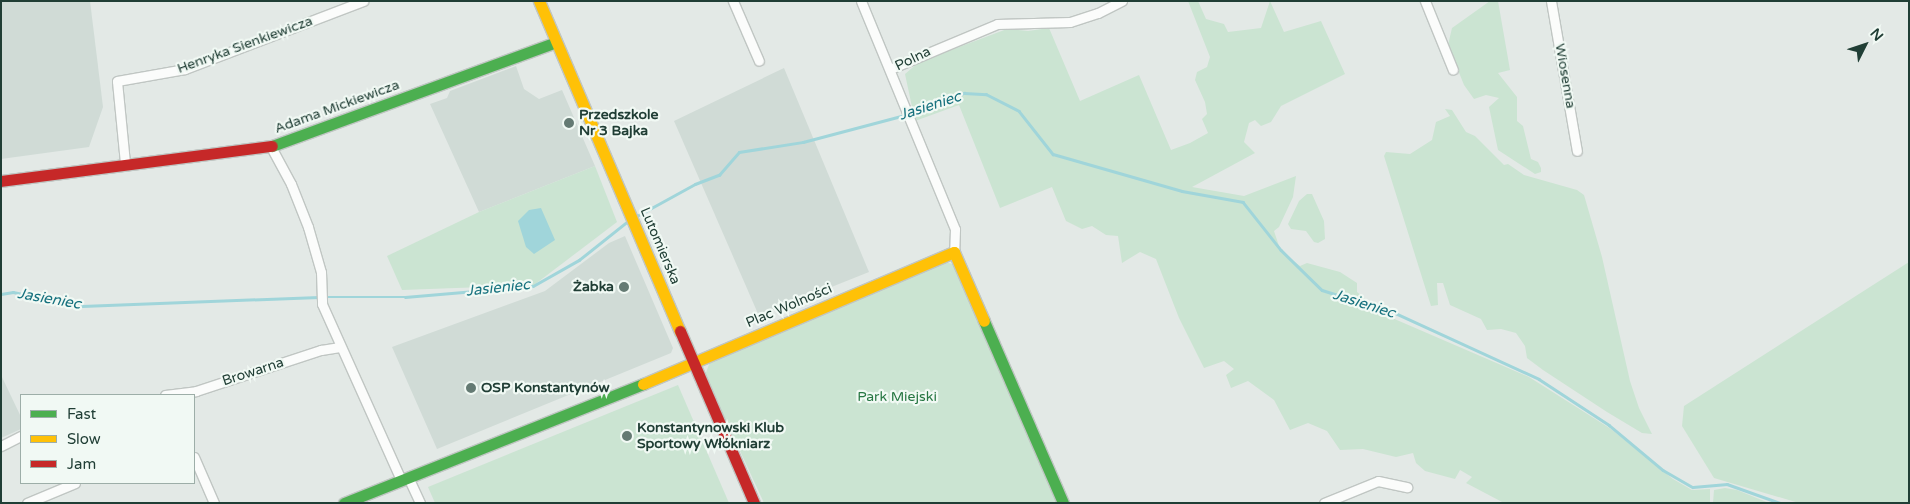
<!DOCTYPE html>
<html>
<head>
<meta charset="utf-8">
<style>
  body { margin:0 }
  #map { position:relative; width:1910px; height:504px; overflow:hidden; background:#e3e9e6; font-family:"Varela Round",sans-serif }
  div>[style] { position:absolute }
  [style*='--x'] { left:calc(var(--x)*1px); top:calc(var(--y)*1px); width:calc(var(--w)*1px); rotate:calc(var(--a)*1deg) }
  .built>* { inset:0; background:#d0dbd6 }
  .green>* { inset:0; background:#cbe4d2 }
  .water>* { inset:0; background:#a0d5da }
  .stream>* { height:2.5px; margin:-1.25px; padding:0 1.25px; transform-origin:1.25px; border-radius:1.25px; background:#a0d5da }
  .roads { filter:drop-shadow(1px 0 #c0c6c3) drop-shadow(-1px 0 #c0c6c3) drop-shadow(0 1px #c0c6c3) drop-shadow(0 -1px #c0c6c3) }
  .street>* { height:9px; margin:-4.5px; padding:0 4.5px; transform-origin:4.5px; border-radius:4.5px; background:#fbfcfb }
  .fast>* { height:11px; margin:-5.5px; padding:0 5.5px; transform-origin:5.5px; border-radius:5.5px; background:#4caf50 }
  .slow>* { height:11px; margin:-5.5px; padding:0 5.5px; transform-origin:5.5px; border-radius:5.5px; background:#ffc107 }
  .jam>* { height:11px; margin:-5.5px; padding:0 5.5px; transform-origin:5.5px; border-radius:5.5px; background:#c62828 }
  .dots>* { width:14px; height:14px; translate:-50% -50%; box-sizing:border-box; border:2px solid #f1f9f4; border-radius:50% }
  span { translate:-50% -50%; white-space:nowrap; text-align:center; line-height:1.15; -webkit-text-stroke:4.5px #f1f9f4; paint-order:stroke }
  .street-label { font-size:14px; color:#203e35 }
  .poi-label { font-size:14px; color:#203e35; font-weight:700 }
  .left { translate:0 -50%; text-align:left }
  .right { translate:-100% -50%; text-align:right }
  .park-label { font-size:14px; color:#277743 }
  .water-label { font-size:15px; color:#16717e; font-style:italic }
  .frame { position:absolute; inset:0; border:2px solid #203e35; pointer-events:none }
  .legend { position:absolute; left:20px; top:394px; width:175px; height:90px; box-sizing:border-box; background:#f1f9f4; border:1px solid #9daea8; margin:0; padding:6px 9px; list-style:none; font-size:15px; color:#203e35 }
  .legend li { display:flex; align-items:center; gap:10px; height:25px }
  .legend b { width:25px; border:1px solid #9daea8 }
  .north { position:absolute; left:1840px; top:20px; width:50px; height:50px; -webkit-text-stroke:4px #f1f9f4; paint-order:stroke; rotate:49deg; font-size:14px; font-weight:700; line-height:20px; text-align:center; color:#203e35 }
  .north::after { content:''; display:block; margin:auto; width:18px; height:22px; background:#203e35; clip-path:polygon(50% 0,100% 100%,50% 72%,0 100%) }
</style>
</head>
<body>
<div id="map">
  <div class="built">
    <div style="clip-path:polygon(1px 1px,90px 1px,103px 107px,89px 147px,1px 159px)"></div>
    <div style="clip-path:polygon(516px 66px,524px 89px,539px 99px,562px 90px,595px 166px,479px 212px,430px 104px,447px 98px,450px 91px)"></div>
    <div style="clip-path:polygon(784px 68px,869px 272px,759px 316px,674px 121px)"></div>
    <div style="clip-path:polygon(625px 236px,673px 348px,671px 353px,437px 449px,392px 347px,545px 291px,609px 243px)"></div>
    <div style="clip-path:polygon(1px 375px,21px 417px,21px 429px,1px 438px)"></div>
  </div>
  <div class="green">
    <div style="clip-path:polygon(1188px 1px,1198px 1px,1206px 19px,1224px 24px,1228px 32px,1261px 28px,1270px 1px,1284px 32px,1321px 21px,1345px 74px,1281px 106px,1271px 122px,1261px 126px,1255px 120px,1249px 123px,1244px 142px,1255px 153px,1192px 187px,1244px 196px,1296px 176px,1293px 197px,1279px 227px,1274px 231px,1281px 252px,1300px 266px,1307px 263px,1340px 272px,1357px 283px,1357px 292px,1367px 300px,1369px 308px,1529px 377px,1611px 429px,1673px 479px,1692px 490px,1710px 489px,1710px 503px,1504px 503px,1466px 483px,1472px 477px,1460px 470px,1455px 479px,1425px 471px,1416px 463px,1413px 453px,1396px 457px,1363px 449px,1340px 450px,1327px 431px,1308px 423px,1290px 430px,1274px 400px,1248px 381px,1231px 388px,1226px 375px,1234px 369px,1224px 361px,1204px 368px,1179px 318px,1156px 259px,1140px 252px,1122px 263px,1118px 236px,1106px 235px,1092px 226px,1082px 229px,1066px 221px,1052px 187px,1000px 208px,959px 105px,915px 121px,905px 74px,919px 62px,1007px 29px,1028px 31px,1049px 28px,1080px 101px,1139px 75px,1171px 150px,1190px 143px,1208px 133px,1202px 119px,1207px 114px,1205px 102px,1195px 80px,1197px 72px,1207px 67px,1210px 57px)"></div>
    <div style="clip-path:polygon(1490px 1px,1498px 1px,1510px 70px,1498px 73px,1517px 97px,1517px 121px,1523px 126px,1531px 159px,1538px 162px,1541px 168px,1541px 172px,1535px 174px,1498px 150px,1489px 107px,1499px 98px,1486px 95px,1474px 99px,1464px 85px,1448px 45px,1452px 28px)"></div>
    <div style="clip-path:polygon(1445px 109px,1452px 110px,1466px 132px,1475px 136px,1504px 165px,1508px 164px,1524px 175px,1577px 190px,1584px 195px,1602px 257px,1630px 381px,1639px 408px,1652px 434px,1642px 433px,1607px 412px,1543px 370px,1527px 358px,1525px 346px,1516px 333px,1501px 329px,1487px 330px,1481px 319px,1450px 305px,1443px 283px,1437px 283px,1438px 305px,1431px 306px,1384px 156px,1386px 152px,1410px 154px,1432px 140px,1436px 122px,1450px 116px)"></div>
    <div style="clip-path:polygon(595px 166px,617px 222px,534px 285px,402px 290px,387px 256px,479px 212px)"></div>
    <div style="clip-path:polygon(1307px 194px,1312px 194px,1324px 221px,1325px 239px,1318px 243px,1314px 242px,1306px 231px,1291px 229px,1288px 224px,1299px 201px)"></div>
    <div style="clip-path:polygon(944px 262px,953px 264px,1058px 503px,764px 503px,705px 375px,710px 362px)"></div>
    <div style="clip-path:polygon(1909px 262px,1909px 503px,1799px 503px,1714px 478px,1682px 426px,1684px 406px)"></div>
    <div style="clip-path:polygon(678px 385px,729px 503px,435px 503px,428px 487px)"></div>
    <div style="clip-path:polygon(1725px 488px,1737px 490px,1769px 503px,1713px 503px,1714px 490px)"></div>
  </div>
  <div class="water">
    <div style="clip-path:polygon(541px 208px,555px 240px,534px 254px,526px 247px,518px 221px,529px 210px)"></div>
  </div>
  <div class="stream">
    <div style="--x:910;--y:113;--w:58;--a:-20.3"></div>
    <div style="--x:964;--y:93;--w:22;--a:3"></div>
    <div style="--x:986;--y:94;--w:37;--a:27"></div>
    <div style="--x:1019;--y:111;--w:55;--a:51.7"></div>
    <div style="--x:1053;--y:154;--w:134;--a:16"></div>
    <div style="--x:1182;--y:191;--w:62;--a:10.2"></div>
    <div style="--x:1243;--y:202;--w:61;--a:51.6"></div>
    <div style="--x:1281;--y:250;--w:57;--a:44.3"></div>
    <div style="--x:1322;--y:290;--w:77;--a:17.5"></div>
    <div style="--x:1395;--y:313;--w:158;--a:24.6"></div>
    <div style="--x:1539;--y:379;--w:84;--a:33.3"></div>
    <div style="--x:1609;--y:425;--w:70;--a:39.8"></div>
    <div style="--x:1663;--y:470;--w:34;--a:30"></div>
    <div style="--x:1693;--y:487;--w:34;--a:-5"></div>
    <div style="--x:1727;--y:484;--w:56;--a:19.7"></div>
    <div style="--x:635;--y:217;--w:68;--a:-28.8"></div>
    <div style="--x:695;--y:184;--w:26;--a:-21"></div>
    <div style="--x:719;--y:175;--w:30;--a:-49"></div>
    <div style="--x:739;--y:152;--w:65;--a:-8.9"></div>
    <div style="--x:803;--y:142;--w:106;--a:-14.8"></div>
    <div style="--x:1;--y:294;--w:12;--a:-9"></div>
    <div style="--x:13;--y:292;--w:70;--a:11.5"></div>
    <div style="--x:82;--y:306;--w:237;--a:-2.2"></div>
    <div style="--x:325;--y:297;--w:80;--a:0"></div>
    <div style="--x:405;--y:297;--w:128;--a:-4.9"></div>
    <div style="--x:533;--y:286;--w:53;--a:-29.5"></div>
    <div style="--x:579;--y:260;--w:63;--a:-38.5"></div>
  </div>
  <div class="roads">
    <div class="street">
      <div style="--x:733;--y:1;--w:65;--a:66.6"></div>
      <div style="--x:861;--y:1;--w:247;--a:67.6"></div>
      <div style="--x:955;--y:229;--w:23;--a:92"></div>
      <div style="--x:1425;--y:1;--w:74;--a:67.9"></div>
      <div style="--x:1551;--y:1;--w:152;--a:80.2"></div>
      <div style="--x:890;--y:69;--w:116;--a:-22.8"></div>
      <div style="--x:997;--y:24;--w:73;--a:-1.6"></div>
      <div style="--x:1070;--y:22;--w:29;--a:-18"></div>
      <div style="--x:1098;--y:13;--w:27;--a:-27"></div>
      <div style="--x:271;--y:147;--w:42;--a:61.6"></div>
      <div style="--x:291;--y:184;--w:46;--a:68.4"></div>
      <div style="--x:308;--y:227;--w:47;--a:73.9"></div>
      <div style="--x:321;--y:272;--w:32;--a:88"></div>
      <div style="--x:322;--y:304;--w:193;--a:65.8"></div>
      <div style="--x:125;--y:163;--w:82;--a:-95.6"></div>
      <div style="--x:117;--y:81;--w:69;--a:-10"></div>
      <div style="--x:185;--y:69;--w:191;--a:-20.9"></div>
      <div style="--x:165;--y:395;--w:31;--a:-7"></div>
      <div style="--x:196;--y:391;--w:132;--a:-18.2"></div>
      <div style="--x:321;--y:350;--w:19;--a:-9"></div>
      <div style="--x:1;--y:446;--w:22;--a:-27"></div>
      <div style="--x:194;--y:457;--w:50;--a:66.5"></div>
      <div style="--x:408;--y:477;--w:29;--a:65"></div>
      <div style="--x:27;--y:503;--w:52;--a:-22.6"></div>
      <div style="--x:1324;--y:503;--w:58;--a:-22.2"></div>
      <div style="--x:1378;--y:481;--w:30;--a:12"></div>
    </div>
    <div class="fast">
      <div style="--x:272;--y:146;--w:302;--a:-20.1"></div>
      <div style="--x:984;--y:321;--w:198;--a:66.5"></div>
      <div style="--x:344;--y:503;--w:322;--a:-21.7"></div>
    </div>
    <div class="slow">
      <div style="--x:539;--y:1;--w:359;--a:66.9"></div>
      <div style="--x:643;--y:384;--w:338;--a:-23"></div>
      <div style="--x:954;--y:252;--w:75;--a:66.5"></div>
    </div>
    <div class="jam">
      <div style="--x:1;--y:181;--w:273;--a:-7.4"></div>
      <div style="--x:680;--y:331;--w:187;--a:66.7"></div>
    </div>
  </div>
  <div class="dots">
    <div style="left:569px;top:123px;background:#647a73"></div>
    <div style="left:624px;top:287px;background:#647a73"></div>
    <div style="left:471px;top:388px;background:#647a73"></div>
    <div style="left:627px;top:436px;background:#647a73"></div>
  </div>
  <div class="street-label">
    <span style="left:245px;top:45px;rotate:-20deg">Henryka Sienkiewicza</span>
    <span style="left:913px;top:59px;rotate:-26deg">Polna</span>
    <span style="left:1565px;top:76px;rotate:80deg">Wiosenna</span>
    <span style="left:337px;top:107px;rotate:-20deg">Adama Mickiewicza</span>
    <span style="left:660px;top:246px;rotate:67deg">Lutomierska</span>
    <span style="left:789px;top:306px;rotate:-23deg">Plac Wolności</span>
    <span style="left:253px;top:372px;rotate:-18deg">Browarna</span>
  </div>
  <div class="poi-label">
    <span class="left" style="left:579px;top:123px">Przedszkole<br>Nr 3 Bajka</span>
    <span class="right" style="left:614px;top:287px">Żabka</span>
    <span class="left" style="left:481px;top:388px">OSP Konstantynów</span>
    <span class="left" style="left:637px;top:436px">Konstantynowski Klub<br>Sportowy Włókniarz</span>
  </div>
  <div class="park-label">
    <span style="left:897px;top:397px">Park Miejski</span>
  </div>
  <div class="water-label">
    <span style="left:930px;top:106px;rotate:-18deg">Jasieniec</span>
    <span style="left:498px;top:288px;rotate:-6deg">Jasieniec</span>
    <span style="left:49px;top:299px;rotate:10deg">Jasieniec</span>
    <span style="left:1364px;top:304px;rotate:18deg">Jasieniec</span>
  </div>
  <div class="frame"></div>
  <ul class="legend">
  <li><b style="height:6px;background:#4caf50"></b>Fast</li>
  <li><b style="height:6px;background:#ffc107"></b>Slow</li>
  <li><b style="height:6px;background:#c62828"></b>Jam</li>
  </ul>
  <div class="north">N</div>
</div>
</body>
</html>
